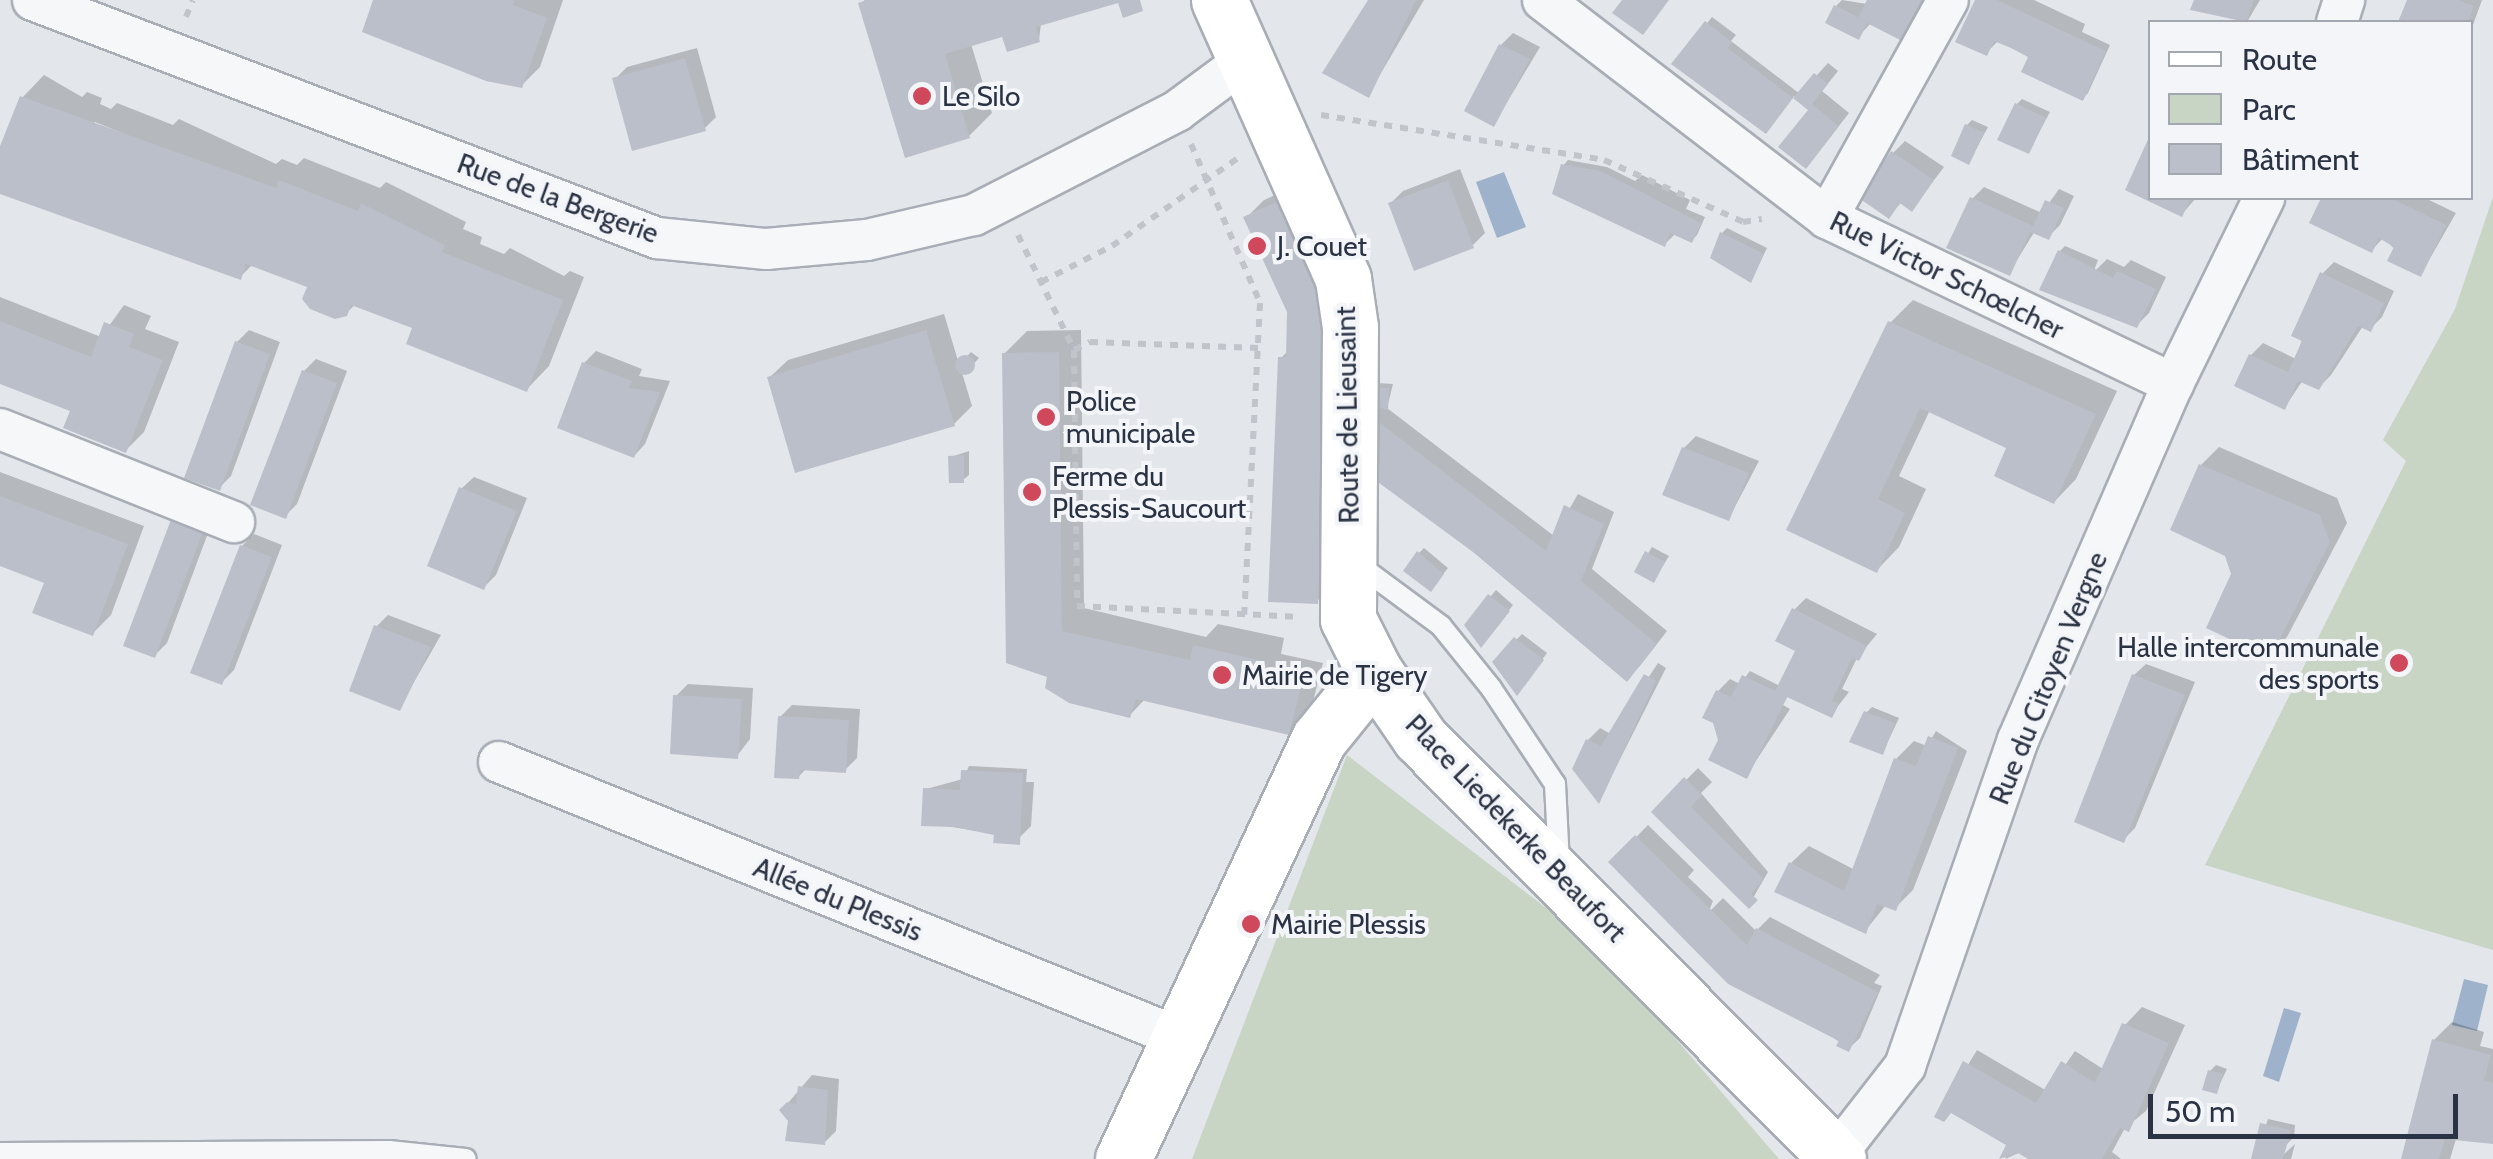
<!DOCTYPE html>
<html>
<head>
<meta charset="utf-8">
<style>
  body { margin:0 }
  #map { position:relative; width:2493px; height:1159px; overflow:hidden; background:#e3e6eb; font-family:Cabin,sans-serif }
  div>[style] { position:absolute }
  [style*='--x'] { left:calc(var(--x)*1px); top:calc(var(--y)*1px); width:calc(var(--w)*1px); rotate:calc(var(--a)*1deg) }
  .green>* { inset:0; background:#c8d5c4 }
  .water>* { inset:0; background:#9eb3cb }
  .shadow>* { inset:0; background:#0003 }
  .building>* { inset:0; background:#babfc9 }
  .round { border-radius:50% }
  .path>* { height:6px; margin-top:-3px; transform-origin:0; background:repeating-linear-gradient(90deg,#c1c4ca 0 8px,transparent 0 16px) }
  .roads { filter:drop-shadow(2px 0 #a8adb6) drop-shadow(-2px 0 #a8adb6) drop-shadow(0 2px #a8adb6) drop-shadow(0 -2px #a8adb6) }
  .lane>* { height:20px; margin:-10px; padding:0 10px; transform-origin:10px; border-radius:10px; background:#f6f7f9 }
  .street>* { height:40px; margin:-20px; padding:0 20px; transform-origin:20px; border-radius:20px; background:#f6f7f9 }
  .secondary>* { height:55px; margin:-27.5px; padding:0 27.5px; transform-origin:27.5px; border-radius:27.5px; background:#fff }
  .dots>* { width:28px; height:28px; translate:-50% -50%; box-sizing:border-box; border:5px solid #f3f5f8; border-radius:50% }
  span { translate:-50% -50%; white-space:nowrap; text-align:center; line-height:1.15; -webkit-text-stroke:8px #f3f5f8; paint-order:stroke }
  .poi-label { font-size:28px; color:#2a3344 }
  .left { translate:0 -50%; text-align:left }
  .right { translate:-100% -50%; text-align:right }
  .street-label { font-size:28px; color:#2a3344 }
  .legend { position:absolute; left:2148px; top:20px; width:325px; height:180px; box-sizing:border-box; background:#f3f5f8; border:2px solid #a3a7b0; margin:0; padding:12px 18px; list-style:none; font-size:30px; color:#2a3344 }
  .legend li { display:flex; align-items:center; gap:20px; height:50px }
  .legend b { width:50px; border:2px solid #a3a7b0 }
  .scale { position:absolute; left:2148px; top:1094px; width:310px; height:45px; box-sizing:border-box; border:5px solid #2a3344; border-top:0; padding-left:12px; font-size:30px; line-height:35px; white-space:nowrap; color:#2a3344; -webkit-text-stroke:8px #f3f5f8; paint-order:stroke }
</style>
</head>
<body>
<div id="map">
  <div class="green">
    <div style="clip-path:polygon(2493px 197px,2493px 950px,2205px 865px,2406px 461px,2383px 440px,2455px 309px)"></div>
    <div style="clip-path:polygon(1347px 755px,1597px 947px,1779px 1159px,1192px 1159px)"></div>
  </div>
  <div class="water">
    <div style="clip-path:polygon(1504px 172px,1526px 227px,1497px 238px,1476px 182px)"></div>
    <div style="clip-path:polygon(2464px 979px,2488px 985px,2477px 1031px,2452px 1025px)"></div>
    <div style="clip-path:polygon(2284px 1008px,2301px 1013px,2279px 1082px,2263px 1076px)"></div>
  </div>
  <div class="shadow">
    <div style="clip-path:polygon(376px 0,563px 0,540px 67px,522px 85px)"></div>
    <div style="clip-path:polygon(864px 0,1118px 0,1041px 23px,1039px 40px,1011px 32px,971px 44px,992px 113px,969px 136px)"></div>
    <div style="clip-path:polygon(1369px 0,1424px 0,1368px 95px)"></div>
    <div style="clip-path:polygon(1842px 0,1867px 4px,1929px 0,1915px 27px,1872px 22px,1858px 37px,1836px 6px)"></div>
    <div style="clip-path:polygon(1977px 0,2034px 0,2085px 24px,2082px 32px,2110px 45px,2088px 93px,2083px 98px,2031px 55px,1999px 40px,1986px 53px)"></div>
    <div style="clip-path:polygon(2196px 0,2260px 0,2247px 22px,2193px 8px)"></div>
    <div style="clip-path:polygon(2409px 0,2482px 0,2470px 33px,2470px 22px,2401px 22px)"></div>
    <div style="clip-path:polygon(1712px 17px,1736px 35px,1731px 41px,1800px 94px,1828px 63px,1838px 71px,1822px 91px,1849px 113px,1817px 154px,1811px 110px,1794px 96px,1771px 125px,1675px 64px)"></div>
    <div style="clip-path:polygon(1513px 33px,1540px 47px,1494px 124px,1501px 45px)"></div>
    <div style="clip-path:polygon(697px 48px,716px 117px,704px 129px,615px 79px,627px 67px)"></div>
    <div style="clip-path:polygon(evenodd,44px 75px,82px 97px,87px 92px,102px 98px,100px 104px,111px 109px,117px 103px,173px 125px,179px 119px,276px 164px,282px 159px,297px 165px,304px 158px,380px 188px,386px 182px,466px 222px,463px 229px,482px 237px,480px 244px,504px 254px,510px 248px,564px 276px,570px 271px,584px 277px,549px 366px,527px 389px,416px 327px,356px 304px,345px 314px,310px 286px,253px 264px,240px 277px,0 189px,0 153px,22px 98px,44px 75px,95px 122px,164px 150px,91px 126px,95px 122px)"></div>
    <div style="clip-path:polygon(2022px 99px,2050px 112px,2029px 151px,2017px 104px)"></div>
    <div style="clip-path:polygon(1972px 120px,1988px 127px,1969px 162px,1967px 125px)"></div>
    <div style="clip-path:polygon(1905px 141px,1944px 167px,1912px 209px,1902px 202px,1889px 215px,1893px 153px)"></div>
    <div style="clip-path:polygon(2150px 141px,2150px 198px,2196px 198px,2182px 214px,2128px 188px)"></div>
    <div style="clip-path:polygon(1568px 160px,1607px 167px,1635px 181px,1642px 175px,1690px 200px,1686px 209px,1705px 217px,1697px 235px,1692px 240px,1677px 232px,1665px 244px,1563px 166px)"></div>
    <div style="clip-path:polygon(1460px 169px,1485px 233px,1473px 245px,1391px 203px,1403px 191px)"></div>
    <div style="clip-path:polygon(1306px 181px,1335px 583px,1317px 601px,1281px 358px,1288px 351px,1290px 312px,1246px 218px,1264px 200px)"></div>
    <div style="clip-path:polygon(1984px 187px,2042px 213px,2059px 189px,2074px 196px,2060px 225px,2048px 237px,2035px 231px,2009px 273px,1972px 199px)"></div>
    <div style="clip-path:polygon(2323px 198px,2425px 198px,2456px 213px,2421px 274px,2383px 238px,2372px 250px,2312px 222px)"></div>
    <div style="clip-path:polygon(1727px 228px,1767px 248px,1751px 280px,1722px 233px)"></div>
    <div style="clip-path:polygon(2065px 246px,2098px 260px,2093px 273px,2107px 259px,2124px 267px,2131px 260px,2166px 277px,2149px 313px,2137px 325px,2060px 251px)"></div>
    <div style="clip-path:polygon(2334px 262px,2394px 291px,2382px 317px,2370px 329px,2363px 326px,2331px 375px,2319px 387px,2303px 380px,2285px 407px,2251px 355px,2263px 343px,2296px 359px,2322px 274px)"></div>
    <div style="clip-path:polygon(0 297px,101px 337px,124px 305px,151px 316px,145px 329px,179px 342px,144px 432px,126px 450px,73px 409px,0 381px)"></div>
    <div style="clip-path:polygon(1913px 300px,2117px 391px,2076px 479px,2054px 502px,2009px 447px,1930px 410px,1899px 476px,1926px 489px,1899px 547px,1877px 570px,1790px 529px,1890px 323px)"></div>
    <div style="clip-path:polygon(944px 314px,959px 364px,971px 352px,979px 358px,966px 372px,960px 366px,972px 406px,954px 424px,770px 377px,788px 360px)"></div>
    <div style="clip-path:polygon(249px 330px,280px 342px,231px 476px,219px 488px,237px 342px)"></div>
    <div style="clip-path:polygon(1081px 330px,1084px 608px,1206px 637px,1218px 624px,1284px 638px,1281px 654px,1323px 663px,1311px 709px,1289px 732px,1146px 698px,1130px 715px,1050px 675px,1004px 354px,1027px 331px)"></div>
    <div style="clip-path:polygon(596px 351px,642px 369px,639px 376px,670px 381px,645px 444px,634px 456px,584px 363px)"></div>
    <div style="clip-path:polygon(316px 359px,347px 371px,297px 504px,285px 516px,304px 371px)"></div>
    <div style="clip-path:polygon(1377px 383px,1393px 384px,1387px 408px,1554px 536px,1578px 494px,1614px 512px,1592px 569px,1667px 631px,1639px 667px,1474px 550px,1372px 416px,1382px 406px,1372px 388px)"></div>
    <div style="clip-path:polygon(1696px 436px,1759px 461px,1729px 518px,1684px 448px)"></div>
    <div style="clip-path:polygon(2219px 447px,2337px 498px,2347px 523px,2287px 637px,2270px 655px,2234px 574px,2201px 465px)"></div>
    <div style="clip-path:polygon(969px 451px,969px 475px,963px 480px,951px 457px)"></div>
    <div style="clip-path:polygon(0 472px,144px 526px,111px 615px,93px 633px,47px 581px,0 563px)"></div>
    <div style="clip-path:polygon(474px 477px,527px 498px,496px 575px,484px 587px,462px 488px)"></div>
    <div style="clip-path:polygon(186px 506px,214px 517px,167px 643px,155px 655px)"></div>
    <div style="clip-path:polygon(254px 534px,282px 545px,234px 670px,222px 682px,242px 546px)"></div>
    <div style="clip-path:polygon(1652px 547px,1669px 556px,1654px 580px,1637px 571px)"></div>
    <div style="clip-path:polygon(1424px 548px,1448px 568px,1436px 583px,1419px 553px)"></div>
    <div style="clip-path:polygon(1496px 590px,1513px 605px,1486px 639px,1467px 625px)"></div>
    <div style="clip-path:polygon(1806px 598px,1877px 634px,1857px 658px,1842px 689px,1849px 692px,1831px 715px,1789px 694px,1783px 705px,1790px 709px,1746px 776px,1720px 740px,1718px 691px,1730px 679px,1740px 684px,1750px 671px,1780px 686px,1798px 650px,1794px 610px)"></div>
    <div style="clip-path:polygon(388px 615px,441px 635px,399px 708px,376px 627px)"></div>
    <div style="clip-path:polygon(1522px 634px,1547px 653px,1522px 687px,1495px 662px)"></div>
    <div style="clip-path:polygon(1658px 663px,1666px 668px,1599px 801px,1588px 740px,1600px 728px,1611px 734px)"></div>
    <div style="clip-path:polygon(2146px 664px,2195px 682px,2135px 828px,2123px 840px,2134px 675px)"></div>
    <div style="clip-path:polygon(688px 684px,753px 688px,750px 739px,737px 756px,676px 696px)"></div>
    <div style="clip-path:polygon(792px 705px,860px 709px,857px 758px,845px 770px,807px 768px,798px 777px,780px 717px)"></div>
    <div style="clip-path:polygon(1872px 707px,1899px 718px,1883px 752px,1866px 713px)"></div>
    <div style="clip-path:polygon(1936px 731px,1967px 751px,1913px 890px,1895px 908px,1886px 905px,1865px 931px,1791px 863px,1809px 846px,1855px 870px,1896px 759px,1914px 741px,1927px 746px)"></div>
    <div style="clip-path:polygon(969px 766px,1027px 769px,1026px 782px,1034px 782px,1031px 826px,1019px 838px,940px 825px,926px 789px,963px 779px)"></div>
    <div style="clip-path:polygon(1698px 768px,1712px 782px,1701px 793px,1768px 872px,1749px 905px,1655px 812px)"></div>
    <div style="clip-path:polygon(1648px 825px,1694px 870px,1688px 877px,1713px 901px,1708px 913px,1723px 898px,1756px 931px,1770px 917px,1880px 975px,1874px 983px,1882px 986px,1860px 1038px,1848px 1049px,1612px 862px)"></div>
    <div style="clip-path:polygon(2142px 1007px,2185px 1025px,2146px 1111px,2125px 1128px,2112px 1152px,2121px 1159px,2033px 1159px,2021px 1152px,2005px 1159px,2010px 1144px,1952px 1111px,1937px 1116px,1977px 1050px,2047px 1091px,2075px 1051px,2103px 1069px,2125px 1025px)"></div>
    <div style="clip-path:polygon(2452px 1022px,2484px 1032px,2480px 1046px,2493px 1049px,2493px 1142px,2456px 1139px,2450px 1159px,2404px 1159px,2434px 1040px)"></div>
    <div style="clip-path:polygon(2216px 1065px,2227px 1069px,2216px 1092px,2210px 1071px)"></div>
    <div style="clip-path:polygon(812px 1075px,839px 1079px,836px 1131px,824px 1143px,782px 1110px)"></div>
    <div style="clip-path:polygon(2268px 1119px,2295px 1125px,2294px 1137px,2283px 1148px,2283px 1155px,2295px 1144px,2291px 1159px,2254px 1159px)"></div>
  </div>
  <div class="building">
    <div style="clip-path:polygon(373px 0,514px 0,513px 5px,547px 18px,522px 88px,486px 81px,362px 32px)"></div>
    <div style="clip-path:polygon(867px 0,1140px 0,1143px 11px,1123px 18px,1118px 3px,1036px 27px,1040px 42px,1007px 52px,1002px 37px,945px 54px,970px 138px,905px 158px,858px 3px)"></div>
    <div style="clip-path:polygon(1368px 0,1416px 0,1369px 98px,1322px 73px)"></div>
    <div style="clip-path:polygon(1622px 0,1669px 0,1643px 35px,1612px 13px)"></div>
    <div style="clip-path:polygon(1867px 0,1925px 0,1904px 42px,1867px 23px,1859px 40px,1825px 23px,1834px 5px,1858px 17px)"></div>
    <div style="clip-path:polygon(1975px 0,1997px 0,2106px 51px,2083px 101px,2021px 72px,2028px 57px,2011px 48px,1994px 41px,1987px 56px,1955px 42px)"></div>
    <div style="clip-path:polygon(2194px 0,2254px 0,2246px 22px,2190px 10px)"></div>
    <div style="clip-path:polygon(2407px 0,2459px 0,2474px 6px,2468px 22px,2398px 22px)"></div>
    <div style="clip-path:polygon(1705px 21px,1732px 42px,1728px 48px,1793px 98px,1766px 134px,1671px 64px)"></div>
    <div style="clip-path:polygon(1499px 44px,1530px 59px,1494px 127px,1464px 111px)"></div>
    <div style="clip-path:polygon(685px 58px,706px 131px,632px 151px,612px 78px)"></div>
    <div style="clip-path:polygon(1814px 73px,1828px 84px,1812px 104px,1839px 126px,1806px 169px,1778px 147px,1808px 110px,1793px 98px)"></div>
    <div style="clip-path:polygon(20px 96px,276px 188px,279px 180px,358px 211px,361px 203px,445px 245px,442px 252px,563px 300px,527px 392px,406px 344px,412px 328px,351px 305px,347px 316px,335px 319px,310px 309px,302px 299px,307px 287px,246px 264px,241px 280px,0 194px,0 146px)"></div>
    <div style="clip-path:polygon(2015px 103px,2046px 118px,2029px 154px,1997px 140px)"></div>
    <div style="clip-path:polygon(1965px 124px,1984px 133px,1969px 165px,1951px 156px)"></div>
    <div style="clip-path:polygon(2150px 135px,2150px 198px,2191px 198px,2182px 217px,2125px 190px)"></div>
    <div style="clip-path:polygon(1891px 151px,1934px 180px,1912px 212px,1900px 203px,1889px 219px,1859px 198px)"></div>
    <div style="clip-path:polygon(1561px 164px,1601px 171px,1701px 223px,1692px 243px,1670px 233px,1665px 247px,1552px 194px)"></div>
    <div style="clip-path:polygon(1448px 180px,1474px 248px,1414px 271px,1388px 203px)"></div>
    <div style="clip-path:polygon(1288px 197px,1330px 295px,1318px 604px,1268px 602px,1278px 357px,1286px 357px,1287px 312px,1243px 217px)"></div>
    <div style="clip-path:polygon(1970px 197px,2033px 226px,2045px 200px,2064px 208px,2049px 240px,2030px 232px,2010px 276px,1946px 248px)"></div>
    <div style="clip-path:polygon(2321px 198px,2391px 198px,2446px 225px,2421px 277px,2387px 261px,2394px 247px,2379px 238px,2372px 253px,2309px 223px)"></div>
    <div style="clip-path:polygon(1720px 232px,1764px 254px,1751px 283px,1710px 258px)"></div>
    <div style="clip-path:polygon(2058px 250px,2113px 278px,2117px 271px,2156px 289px,2137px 328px,2039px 290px)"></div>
    <div style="clip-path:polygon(2320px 272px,2384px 303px,2371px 332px,2358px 326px,2319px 390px,2298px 381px,2285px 410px,2234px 386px,2249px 354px,2288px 372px,2302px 341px,2291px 336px)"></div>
    <div style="clip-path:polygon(0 321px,91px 357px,104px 322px,134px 334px,129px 347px,163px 360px,126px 453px,63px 428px,70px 411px,0 384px)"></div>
    <div style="clip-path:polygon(1888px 321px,2096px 414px,2054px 504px,1994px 476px,2006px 448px,1920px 408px,1878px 499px,1905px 513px,1877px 573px,1786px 530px)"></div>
    <div style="clip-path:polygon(926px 330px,955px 426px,795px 473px,767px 377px)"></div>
    <div style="clip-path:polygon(235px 341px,270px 354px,220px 491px,184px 478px)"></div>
    <div style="clip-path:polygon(1059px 352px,1062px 631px,1190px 660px,1193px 645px,1263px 661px,1260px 676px,1301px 686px,1289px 735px,1136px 699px,1130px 718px,1069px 703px,1045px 688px,1047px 677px,1006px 663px,1002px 353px)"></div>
    <div class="round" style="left:955px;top:355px;width:20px;height:20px"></div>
    <div style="clip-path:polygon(582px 362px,632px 381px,629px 388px,660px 392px,634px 458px,557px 428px)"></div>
    <div style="clip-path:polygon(302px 370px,337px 383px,286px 519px,250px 505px)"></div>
    <div style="clip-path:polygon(1370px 387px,1389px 388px,1388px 410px,1370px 405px)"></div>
    <div style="clip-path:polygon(1370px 415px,1546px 551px,1564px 505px,1604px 524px,1581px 581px,1657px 644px,1627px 682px,1473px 552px,1371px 477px)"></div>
    <div style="clip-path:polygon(1682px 447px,1749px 473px,1729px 521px,1662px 495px)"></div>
    <div style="clip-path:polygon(964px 455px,964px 483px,949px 483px,948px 456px)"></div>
    <div style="clip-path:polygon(2199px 464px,2320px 515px,2330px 542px,2270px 658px,2206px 628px,2231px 574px,2225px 556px,2170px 530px)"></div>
    <div style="clip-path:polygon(459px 487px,517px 511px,484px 590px,427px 566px)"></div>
    <div style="clip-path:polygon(0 496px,128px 544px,93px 636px,32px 613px,44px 583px,0 566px)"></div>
    <div style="clip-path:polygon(172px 517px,204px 529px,155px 658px,123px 646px)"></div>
    <div style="clip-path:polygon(240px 545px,272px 557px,222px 685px,190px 673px)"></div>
    <div style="clip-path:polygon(1417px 551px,1444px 574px,1431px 592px,1403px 571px)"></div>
    <div style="clip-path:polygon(1645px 551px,1665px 562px,1654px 583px,1634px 572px)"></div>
    <div style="clip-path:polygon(1488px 594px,1510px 611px,1481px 648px,1464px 625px)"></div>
    <div style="clip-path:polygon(1792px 608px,1867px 646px,1859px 661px,1852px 658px,1832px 701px,1839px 704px,1832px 718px,1787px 697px,1747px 779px,1708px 760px,1718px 740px,1713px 723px,1702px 718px,1716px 690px,1731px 697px,1742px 675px,1775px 691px,1795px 651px,1775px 641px)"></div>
    <div style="clip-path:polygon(374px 625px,431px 647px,400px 711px,349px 691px)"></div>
    <div style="clip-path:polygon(1514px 637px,1544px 660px,1517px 696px,1492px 662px)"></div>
    <div style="clip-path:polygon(1644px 674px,1656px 681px,1599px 804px,1572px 769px,1586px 739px,1601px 746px)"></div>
    <div style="clip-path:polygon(2132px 674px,2185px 695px,2124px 843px,2074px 822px)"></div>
    <div style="clip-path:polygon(673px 695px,742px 699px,738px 759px,670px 754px)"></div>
    <div style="clip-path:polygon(1864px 711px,1895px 723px,1883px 755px,1849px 742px)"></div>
    <div style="clip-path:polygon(778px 716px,849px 720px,846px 773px,800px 770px,799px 779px,774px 778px)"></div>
    <div style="clip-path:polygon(1928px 736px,1958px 748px,1896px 911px,1877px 904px,1866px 934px,1774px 892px,1789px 862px,1844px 891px,1894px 758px,1916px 766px)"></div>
    <div style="clip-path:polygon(961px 770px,1023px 773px,1020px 845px,993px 843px,994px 835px,955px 827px,921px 826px,923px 788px,960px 790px)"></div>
    <div style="clip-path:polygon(1684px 777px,1702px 795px,1691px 807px,1764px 879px,1751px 894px,1758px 900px,1749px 909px,1651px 812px)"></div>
    <div style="clip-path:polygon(1635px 835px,1747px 945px,1756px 928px,1878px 992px,1849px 1052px,1836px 1046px,1839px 1041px,1728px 984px,1608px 862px)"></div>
    <div style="clip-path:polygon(2122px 1023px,2169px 1043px,2129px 1132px,2120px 1128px,2102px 1159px,2028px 1159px,2018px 1153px,1999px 1159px,2006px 1145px,1951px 1113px,1944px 1122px,1934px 1117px,1963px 1061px,2036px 1103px,2061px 1061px,2095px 1083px)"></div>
    <div style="clip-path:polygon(2432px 1039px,2491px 1055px,2484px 1080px,2493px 1083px,2493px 1144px,2445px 1139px,2439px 1159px,2401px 1159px)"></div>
    <div style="clip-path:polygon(2208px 1070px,2223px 1074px,2217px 1094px,2202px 1090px)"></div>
    <div style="clip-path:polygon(798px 1086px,828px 1090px,825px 1145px,785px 1141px,788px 1121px,779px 1110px,787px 1102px,796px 1104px)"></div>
    <div style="clip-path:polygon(2260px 1123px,2291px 1130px,2283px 1159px,2251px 1159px)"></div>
  </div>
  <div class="path">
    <div style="--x:186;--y:17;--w:18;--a:-68"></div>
    <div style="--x:1321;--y:115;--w:287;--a:9"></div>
    <div style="--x:1604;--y:160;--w:152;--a:24"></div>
    <div style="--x:1743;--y:222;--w:19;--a:-9"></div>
    <div style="--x:1191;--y:144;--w:173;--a:66.5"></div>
    <div style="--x:1260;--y:303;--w:312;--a:92.9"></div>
    <div style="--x:1018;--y:235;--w:128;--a:64"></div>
    <div style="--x:1074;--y:350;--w:256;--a:89.3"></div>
    <div style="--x:1077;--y:606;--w:223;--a:2.8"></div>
    <div style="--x:1041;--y:282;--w:80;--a:-26.9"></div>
    <div style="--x:1112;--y:246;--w:154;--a:-34.9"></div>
    <div style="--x:1074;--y:350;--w:18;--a:-27"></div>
    <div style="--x:1090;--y:342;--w:169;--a:2"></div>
  </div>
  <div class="roads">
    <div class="lane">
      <div style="--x:1356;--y:563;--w:106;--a:36.5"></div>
      <div style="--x:1441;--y:626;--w:80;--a:51.1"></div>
      <div style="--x:1491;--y:688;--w:115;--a:56.3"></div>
      <div style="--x:1555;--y:784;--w:80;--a:87.1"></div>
      <div style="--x:0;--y:1153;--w:389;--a:-0.3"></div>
      <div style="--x:389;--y:1151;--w:77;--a:5.9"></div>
    </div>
    <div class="street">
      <div style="--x:33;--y:0;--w:668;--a:20.88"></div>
      <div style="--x:657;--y:238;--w:110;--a:5.8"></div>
      <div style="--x:766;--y:249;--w:101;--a:-5.1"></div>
      <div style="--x:867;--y:240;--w:110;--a:-13.2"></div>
      <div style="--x:974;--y:215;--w:228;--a:-27.1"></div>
      <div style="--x:1177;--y:111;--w:86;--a:-36.5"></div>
      <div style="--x:1543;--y:0;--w:358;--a:37.5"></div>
      <div style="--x:1827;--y:218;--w:384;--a:25.6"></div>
      <div style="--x:2337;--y:22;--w:23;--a:-72"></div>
      <div style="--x:1827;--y:218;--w:249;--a:-61"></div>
      <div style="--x:0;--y:429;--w:252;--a:21.7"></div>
      <div style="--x:499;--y:762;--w:733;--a:22.05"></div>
      <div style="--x:1835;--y:1156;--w:114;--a:-52.1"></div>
      <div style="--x:1905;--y:1066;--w:345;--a:-70.9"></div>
      <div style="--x:2018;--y:740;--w:388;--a:-66.5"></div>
      <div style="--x:2173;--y:384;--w:207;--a:-63.9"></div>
    </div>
    <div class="secondary">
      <div style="--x:1219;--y:0;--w:305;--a:66"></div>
      <div style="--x:1343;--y:279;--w:49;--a:81.7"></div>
      <div style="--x:1350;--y:327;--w:292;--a:90.4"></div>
      <div style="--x:1348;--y:619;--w:58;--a:63.4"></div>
      <div style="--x:1374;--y:671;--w:81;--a:55.5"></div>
      <div style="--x:1420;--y:738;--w:593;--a:45.2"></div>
      <div style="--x:1123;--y:1159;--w:463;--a:-65"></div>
      <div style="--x:1319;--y:739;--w:87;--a:-51"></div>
    </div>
  </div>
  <div class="dots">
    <div style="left:922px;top:96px;background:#d0485b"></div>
    <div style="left:1257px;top:246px;background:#d0485b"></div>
    <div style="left:1046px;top:417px;background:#d0485b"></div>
    <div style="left:1032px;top:492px;background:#d0485b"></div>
    <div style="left:2399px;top:663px;background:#d0485b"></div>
    <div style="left:1222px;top:675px;background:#d0485b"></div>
    <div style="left:1251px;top:924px;background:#d0485b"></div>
  </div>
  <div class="poi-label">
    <span class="left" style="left:942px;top:96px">Le Silo</span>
    <span class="left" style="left:1277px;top:246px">J. Couet</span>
    <span class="left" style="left:1066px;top:417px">Police<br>municipale</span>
    <span class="left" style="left:1052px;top:492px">Ferme du<br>Plessis-Saucourt</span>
    <span class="right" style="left:2379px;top:663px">Halle intercommunale<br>des sports</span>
    <span class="left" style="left:1242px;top:675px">Mairie de Tigery</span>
    <span class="left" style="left:1271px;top:924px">Mairie Plessis</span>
  </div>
  <div class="street-label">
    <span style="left:558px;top:198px;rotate:20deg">Rue de la Bergerie</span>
    <span style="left:1947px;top:275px;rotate:26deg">Rue Victor Schœlcher</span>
    <span style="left:1347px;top:415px;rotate:-91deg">Route de Lieusaint</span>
    <span style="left:2048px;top:678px;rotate:-68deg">Rue du Citoyen Vergne</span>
    <span style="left:1516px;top:828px;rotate:46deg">Place Liedekerke Beaufort</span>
    <span style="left:838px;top:899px;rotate:22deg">Allée du Plessis</span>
  </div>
  <ul class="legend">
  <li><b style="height:12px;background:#fff"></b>Route</li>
  <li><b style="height:28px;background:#c8d5c4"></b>Parc</li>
  <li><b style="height:28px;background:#babfc9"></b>Bâtiment</li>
  </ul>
  <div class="scale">50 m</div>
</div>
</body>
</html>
